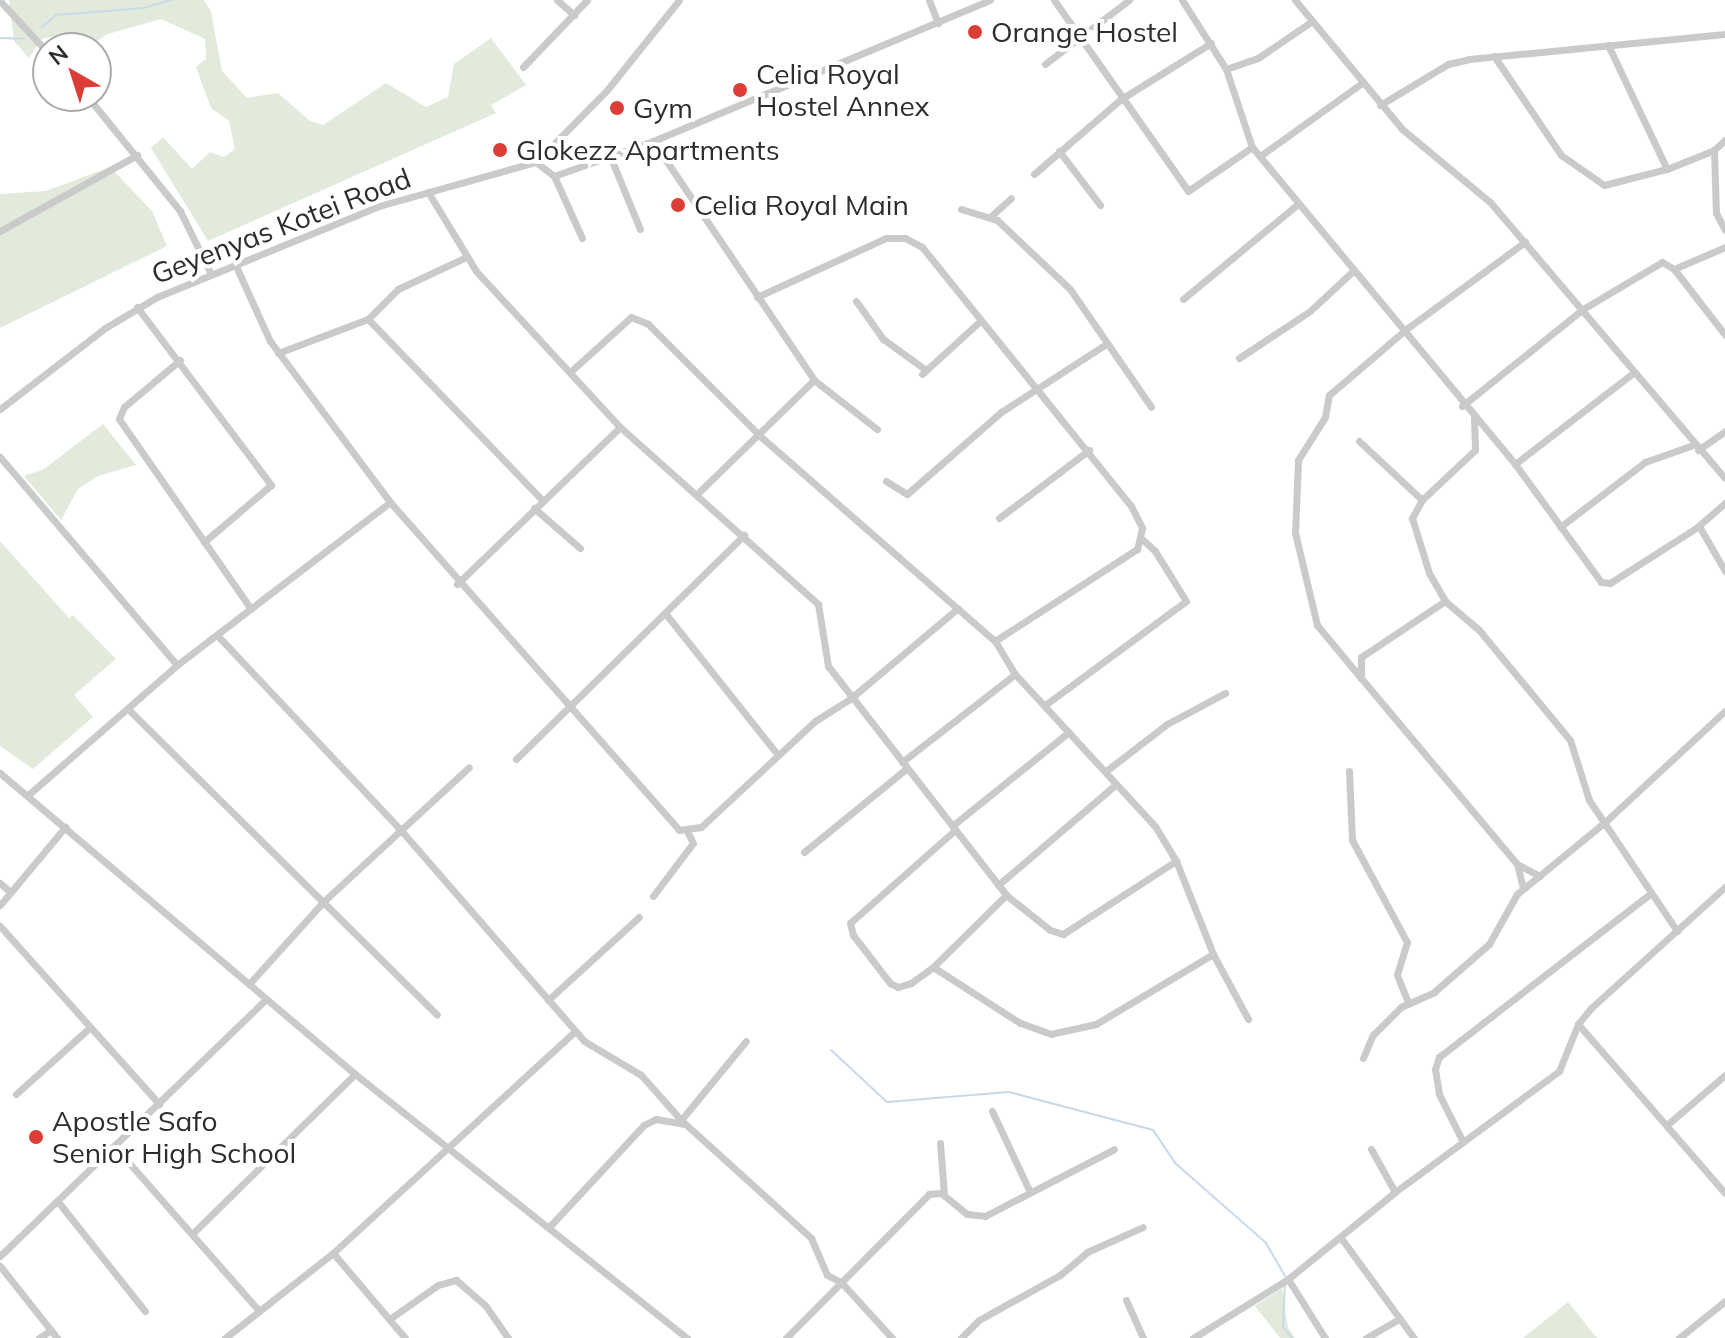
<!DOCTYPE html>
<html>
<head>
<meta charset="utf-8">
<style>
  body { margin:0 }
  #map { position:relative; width:1725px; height:1338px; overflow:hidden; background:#fff; font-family:Mulish,sans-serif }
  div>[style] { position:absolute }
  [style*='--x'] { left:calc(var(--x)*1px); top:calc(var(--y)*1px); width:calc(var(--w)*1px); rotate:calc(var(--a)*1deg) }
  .green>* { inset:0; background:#e1eadb }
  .stream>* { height:2px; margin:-1px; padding:0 1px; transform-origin:1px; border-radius:1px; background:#c8d9e9 }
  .minor>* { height:7px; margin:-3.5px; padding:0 3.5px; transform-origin:3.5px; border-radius:3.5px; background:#cacaca }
  .dots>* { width:22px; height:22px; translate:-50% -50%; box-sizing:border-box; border:4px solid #fff; border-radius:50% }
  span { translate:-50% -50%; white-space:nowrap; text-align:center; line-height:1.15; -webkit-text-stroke:8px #fff; paint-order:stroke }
  .poi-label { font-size:28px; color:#2d2d2d }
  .left { translate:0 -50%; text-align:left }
  .street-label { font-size:28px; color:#2d2d2d }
  .north { position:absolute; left:32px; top:32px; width:80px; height:80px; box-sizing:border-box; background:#fff; border:2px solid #ababab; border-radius:50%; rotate:321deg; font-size:22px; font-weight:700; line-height:32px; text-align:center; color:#2d2d2d }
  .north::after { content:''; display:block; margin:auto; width:28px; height:36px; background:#dc3e37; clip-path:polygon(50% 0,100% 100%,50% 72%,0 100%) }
</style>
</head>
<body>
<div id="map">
  <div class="green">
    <div style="clip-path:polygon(9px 0,204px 0,211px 12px,222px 71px,247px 98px,278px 93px,310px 121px,323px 125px,386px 83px,426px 107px,448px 97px,454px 64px,491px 38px,526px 85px,491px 105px,496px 113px,208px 241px,151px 148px,163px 137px,192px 169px,210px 152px,224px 157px,235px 149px,229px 121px,211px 108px,196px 67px,206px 59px,205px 39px,161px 19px,108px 34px,86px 48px,71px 48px,60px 35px,42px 39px,29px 58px,14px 41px)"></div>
    <div style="clip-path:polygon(110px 167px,152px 211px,167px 246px,0 328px,0 194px,46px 191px)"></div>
    <div style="clip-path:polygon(103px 424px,136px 465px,98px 476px,78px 489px,61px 520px,24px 476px,44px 469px)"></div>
    <div style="clip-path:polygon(0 541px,69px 618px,73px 615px,116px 659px,74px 695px,93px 717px,33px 769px,0 746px)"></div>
    <div style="clip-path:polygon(1282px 1288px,1288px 1328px,1295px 1338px,1280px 1338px,1255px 1306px)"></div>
    <div style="clip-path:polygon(1568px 1302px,1597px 1338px,1523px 1338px)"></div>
  </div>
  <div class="stream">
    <div style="--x:42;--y:27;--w:18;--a:-41"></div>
    <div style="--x:56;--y:15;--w:88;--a:-4.5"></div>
    <div style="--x:144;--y:8;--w:28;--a:-17"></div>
    <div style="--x:0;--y:38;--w:24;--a:2"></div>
    <div style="--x:831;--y:1050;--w:76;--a:42.9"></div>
    <div style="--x:887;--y:1102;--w:122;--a:-4.7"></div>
    <div style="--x:1009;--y:1092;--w:149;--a:14.8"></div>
    <div style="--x:1153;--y:1130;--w:40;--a:56"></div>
    <div style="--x:1175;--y:1163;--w:121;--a:41.3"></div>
    <div style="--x:1266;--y:1243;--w:38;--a:60"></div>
    <div style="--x:1285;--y:1282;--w:45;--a:92.5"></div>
    <div style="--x:1283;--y:1327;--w:14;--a:51"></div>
  </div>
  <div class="minor">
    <div style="--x:557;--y:0;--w:23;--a:41"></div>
    <div style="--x:929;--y:0;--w:25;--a:69"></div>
    <div style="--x:1054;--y:0;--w:233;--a:54.9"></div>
    <div style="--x:1188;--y:191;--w:78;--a:-34.5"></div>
    <div style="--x:1182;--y:0;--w:82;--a:57.5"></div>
    <div style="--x:1226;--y:69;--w:82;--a:71.6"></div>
    <div style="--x:1252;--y:147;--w:412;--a:50.3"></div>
    <div style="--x:1515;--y:464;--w:146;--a:53.9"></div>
    <div style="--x:1601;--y:582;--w:9;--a:6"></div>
    <div style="--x:1610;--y:583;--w:106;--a:-32.6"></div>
    <div style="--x:1295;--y:0;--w:168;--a:50.3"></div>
    <div style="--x:1402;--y:129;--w:114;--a:39.7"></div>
    <div style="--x:1490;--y:202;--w:362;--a:49.6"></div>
    <div style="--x:0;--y:1;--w:71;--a:47.3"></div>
    <div style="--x:1608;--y:45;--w:137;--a:64.6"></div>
    <div style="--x:1494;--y:56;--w:120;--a:55.9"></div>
    <div style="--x:1561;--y:155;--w:52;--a:34.9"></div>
    <div style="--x:1604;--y:185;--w:65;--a:-14.3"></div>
    <div style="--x:1667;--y:169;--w:51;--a:-22"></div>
    <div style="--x:1714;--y:150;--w:15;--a:-42"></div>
    <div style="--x:1045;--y:64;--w:106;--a:-37.3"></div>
    <div style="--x:523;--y:67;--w:93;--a:-46.3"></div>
    <div style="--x:1226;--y:69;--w:34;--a:-19"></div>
    <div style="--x:1258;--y:58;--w:65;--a:-34.4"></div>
    <div style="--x:87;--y:96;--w:148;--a:51"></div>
    <div style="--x:180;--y:211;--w:70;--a:63.8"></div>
    <div style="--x:1380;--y:105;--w:79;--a:-31.1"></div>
    <div style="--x:1448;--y:64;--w:22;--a:-13"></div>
    <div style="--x:1469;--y:59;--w:257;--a:-5.6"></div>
    <div style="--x:653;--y:141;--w:288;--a:56"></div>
    <div style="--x:814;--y:380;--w:80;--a:37.9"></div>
    <div style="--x:1714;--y:150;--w:63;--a:88.2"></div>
    <div style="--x:1716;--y:213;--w:19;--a:62"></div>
    <div style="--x:1059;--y:151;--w:68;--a:52.8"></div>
    <div style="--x:610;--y:156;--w:79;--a:67.7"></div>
    <div style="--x:1260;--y:156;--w:125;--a:-35.6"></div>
    <div style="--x:536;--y:162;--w:23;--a:38"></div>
    <div style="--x:554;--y:176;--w:68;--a:65.7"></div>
    <div style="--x:1034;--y:174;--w:115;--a:-40.8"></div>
    <div style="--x:1121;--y:99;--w:106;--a:-31.9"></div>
    <div style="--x:554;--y:176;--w:105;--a:-19.5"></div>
    <div style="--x:653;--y:141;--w:365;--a:-22.7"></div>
    <div style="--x:428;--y:192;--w:92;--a:58.7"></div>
    <div style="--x:476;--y:271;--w:212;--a:47.3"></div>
    <div style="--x:620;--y:427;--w:266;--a:41.8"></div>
    <div style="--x:818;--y:604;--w:63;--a:80.8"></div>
    <div style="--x:828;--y:666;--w:290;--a:52.1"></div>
    <div style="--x:1006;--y:895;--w:56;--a:38.5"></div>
    <div style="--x:1050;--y:930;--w:14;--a:17"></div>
    <div style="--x:1063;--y:934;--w:135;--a:-32.9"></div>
    <div style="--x:961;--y:209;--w:38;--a:17"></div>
    <div style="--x:997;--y:220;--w:100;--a:43.4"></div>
    <div style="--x:1070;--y:289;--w:143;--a:55.5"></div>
    <div style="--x:990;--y:217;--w:28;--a:-42"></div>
    <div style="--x:0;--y:231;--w:157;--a:-29"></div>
    <div style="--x:235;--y:264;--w:85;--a:65.6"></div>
    <div style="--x:270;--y:341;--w:201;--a:53.3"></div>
    <div style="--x:390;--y:502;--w:437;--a:48.6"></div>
    <div style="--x:679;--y:830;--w:22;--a:-8"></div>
    <div style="--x:701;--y:827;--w:156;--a:-42.9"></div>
    <div style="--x:815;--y:721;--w:41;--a:-32.2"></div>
    <div style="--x:850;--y:699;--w:141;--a:-40.1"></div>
    <div style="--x:1674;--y:269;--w:56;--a:-23.3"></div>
    <div style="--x:757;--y:297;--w:142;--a:-24.6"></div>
    <div style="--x:886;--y:238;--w:19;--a:0"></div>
    <div style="--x:905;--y:238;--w:19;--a:28"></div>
    <div style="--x:922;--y:247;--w:333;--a:51.1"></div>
    <div style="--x:1131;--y:506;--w:25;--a:63"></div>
    <div style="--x:1142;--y:528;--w:22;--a:103"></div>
    <div style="--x:1137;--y:549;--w:169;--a:147.1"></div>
    <div style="--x:1183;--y:299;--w:149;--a:-39.6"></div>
    <div style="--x:856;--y:301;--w:47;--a:54.6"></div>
    <div style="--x:883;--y:339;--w:53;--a:35.8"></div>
    <div style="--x:137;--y:307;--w:223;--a:53"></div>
    <div style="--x:271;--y:485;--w:88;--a:139.6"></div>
    <div style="--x:368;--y:319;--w:251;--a:46.1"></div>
    <div style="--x:278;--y:353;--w:96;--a:-20.7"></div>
    <div style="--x:368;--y:319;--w:42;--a:-45"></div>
    <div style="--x:398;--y:289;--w:75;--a:-25.2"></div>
    <div style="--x:1239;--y:358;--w:85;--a:-33.5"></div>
    <div style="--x:1310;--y:311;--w:60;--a:-43"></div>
    <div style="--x:180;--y:360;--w:73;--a:140"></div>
    <div style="--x:124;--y:407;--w:13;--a:113"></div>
    <div style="--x:119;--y:419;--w:231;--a:55.2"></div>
    <div style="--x:570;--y:372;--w:82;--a:-42"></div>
    <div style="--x:631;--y:317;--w:18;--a:22"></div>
    <div style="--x:648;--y:324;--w:160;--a:45"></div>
    <div style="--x:761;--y:437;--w:310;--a:41.1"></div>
    <div style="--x:995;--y:641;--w:39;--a:59"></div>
    <div style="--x:1015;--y:674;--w:207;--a:47.4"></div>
    <div style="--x:1155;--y:826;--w:41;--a:59"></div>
    <div style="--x:1176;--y:861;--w:100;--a:68.3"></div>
    <div style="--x:1213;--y:954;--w:136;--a:149.1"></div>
    <div style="--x:1096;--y:1024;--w:46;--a:167.5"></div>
    <div style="--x:1051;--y:1034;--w:33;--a:-160"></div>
    <div style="--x:1020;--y:1023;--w:103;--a:-147.2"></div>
    <div style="--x:922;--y:374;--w:79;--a:-42.4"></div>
    <div style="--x:1462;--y:406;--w:155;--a:-38.7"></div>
    <div style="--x:1583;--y:309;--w:92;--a:-30.7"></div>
    <div style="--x:1662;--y:262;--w:14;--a:30"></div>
    <div style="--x:1674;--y:269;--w:83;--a:52.3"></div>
    <div style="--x:0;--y:409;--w:133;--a:-37.6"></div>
    <div style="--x:105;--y:328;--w:61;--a:-30.8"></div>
    <div style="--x:157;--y:297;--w:240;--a:-22.3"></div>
    <div style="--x:379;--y:206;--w:163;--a:-15.7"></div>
    <div style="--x:536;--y:162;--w:101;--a:-45.4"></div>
    <div style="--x:607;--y:90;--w:115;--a:-51.3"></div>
    <div style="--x:1474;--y:418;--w:32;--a:88"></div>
    <div style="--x:1475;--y:450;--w:73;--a:136.7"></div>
    <div style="--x:1422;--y:500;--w:21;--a:119"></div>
    <div style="--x:1412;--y:518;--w:58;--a:72.8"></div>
    <div style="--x:1429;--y:573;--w:32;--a:60"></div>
    <div style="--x:1445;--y:601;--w:45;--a:40.5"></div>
    <div style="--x:1479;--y:630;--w:143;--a:50.4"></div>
    <div style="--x:1570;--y:740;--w:63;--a:72.4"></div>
    <div style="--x:1589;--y:800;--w:158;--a:56.1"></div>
    <div style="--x:1359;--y:441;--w:86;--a:43.1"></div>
    <div style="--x:1698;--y:450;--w:33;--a:-35"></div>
    <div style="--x:0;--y:457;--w:273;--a:49.6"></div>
    <div style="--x:1515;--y:464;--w:149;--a:-37.6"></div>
    <div style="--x:886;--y:481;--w:25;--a:32"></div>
    <div style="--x:907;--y:494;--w:125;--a:-41.1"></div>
    <div style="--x:1001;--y:412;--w:125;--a:-32.9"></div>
    <div style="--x:697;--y:494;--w:163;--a:-44.3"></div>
    <div style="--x:1725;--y:503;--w:35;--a:139"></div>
    <div style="--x:1699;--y:526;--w:52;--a:60"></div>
    <div style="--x:534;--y:508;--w:61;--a:41"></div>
    <div style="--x:999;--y:518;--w:113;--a:-37.1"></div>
    <div style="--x:1560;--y:527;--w:107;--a:-37.4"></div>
    <div style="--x:1645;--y:462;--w:51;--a:-19.5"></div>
    <div style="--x:457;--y:584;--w:226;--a:-43.9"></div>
    <div style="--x:1445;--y:601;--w:101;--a:146.3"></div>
    <div style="--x:1361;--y:657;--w:21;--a:90"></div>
    <div style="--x:1361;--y:678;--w:243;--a:50"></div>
    <div style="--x:1517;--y:864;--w:26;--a:28"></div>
    <div style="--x:665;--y:613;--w:180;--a:51.5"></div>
    <div style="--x:217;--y:635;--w:265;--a:46.7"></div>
    <div style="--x:399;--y:828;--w:282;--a:49"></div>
    <div style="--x:584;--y:1041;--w:66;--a:30.8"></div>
    <div style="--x:641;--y:1075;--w:60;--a:48.4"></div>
    <div style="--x:681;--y:1120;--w:176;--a:42.2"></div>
    <div style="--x:811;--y:1238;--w:40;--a:66.6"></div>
    <div style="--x:827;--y:1275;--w:16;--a:27"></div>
    <div style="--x:841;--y:1282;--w:76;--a:47.7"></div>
    <div style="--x:1361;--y:678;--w:69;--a:-129.7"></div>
    <div style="--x:1317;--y:625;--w:95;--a:-103.4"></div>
    <div style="--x:1295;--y:533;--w:73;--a:-87.6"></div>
    <div style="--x:1298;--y:460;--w:51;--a:-57.9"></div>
    <div style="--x:1325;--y:417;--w:22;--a:-80"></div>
    <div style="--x:1329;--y:395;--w:100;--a:-40.5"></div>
    <div style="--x:1405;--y:330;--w:149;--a:-36.3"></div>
    <div style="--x:1045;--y:705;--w:175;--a:-36.4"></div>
    <div style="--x:1186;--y:601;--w:59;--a:-121.8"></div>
    <div style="--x:1155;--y:551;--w:16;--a:-137"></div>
    <div style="--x:129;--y:710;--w:433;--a:44.7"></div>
    <div style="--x:516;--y:759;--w:320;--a:-44.5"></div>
    <div style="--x:902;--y:762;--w:143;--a:-37.9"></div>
    <div style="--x:1106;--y:771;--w:77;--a:-37.6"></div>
    <div style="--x:1167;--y:724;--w:66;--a:-28.1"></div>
    <div style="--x:1349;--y:771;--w:69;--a:87.5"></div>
    <div style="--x:1352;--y:840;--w:116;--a:61.7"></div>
    <div style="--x:1407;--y:942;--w:34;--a:107"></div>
    <div style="--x:1397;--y:975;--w:29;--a:68"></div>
    <div style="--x:0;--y:773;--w:465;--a:40.3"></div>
    <div style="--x:355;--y:1074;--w:424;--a:38.5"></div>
    <div style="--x:28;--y:795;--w:198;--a:-41.1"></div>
    <div style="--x:177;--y:665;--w:268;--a:-37.4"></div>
    <div style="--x:952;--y:826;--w:150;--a:-38.8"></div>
    <div style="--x:955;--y:830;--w:140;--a:138.5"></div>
    <div style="--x:850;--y:923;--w:12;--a:76"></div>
    <div style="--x:853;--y:935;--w:61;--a:52.4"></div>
    <div style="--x:890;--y:983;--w:9;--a:27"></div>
    <div style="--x:898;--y:987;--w:14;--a:-17"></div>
    <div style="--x:911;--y:983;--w:27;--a:-36"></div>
    <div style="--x:933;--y:967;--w:103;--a:-44.6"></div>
    <div style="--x:804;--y:852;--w:133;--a:-39.2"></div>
    <div style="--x:1517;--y:864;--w:25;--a:76"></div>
    <div style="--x:0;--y:883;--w:13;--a:42"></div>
    <div style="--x:998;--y:885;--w:154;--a:-40.5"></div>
    <div style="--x:653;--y:896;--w:66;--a:-53"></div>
    <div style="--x:693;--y:843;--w:11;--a:-117"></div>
    <div style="--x:0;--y:905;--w:102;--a:-50.2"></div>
    <div style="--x:0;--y:926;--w:239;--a:48.2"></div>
    <div style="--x:1213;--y:954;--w:74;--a:61.7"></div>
    <div style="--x:249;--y:984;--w:112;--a:-47.9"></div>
    <div style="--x:324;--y:901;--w:197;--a:-42.7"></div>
    <div style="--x:548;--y:1000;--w:123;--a:-42.4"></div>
    <div style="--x:1578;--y:1024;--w:224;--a:49"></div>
    <div style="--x:1363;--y:1058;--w:25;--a:-67"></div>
    <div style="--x:1373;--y:1035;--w:40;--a:-45"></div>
    <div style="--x:1401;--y:1007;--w:36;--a:-24"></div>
    <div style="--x:1434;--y:992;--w:73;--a:-41.1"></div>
    <div style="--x:1489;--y:944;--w:57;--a:-60.8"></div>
    <div style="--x:1517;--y:894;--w:114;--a:-39.3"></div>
    <div style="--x:1605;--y:822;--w:163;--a:-42.8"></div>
    <div style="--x:16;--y:1094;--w:98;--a:-42.1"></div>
    <div style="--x:992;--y:1111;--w:89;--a:64.9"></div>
    <div style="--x:681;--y:1120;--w:102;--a:-50.6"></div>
    <div style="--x:1668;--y:1124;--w:75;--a:-40.7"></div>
    <div style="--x:1463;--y:1142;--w:54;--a:-116.6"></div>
    <div style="--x:1439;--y:1094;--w:25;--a:-99"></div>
    <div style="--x:1435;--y:1069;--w:13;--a:-72"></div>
    <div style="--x:1439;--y:1057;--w:268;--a:-37.7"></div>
    <div style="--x:940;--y:1143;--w:52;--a:85.6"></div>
    <div style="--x:116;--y:1148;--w:217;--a:48.7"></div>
    <div style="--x:1371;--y:1149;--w:49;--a:60.8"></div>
    <div style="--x:59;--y:1203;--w:138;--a:51.5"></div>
    <div style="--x:550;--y:1226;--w:138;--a:-47.1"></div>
    <div style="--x:644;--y:1125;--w:13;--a:-27"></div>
    <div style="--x:656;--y:1119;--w:29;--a:10"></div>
    <div style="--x:193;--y:1233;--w:227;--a:-44.5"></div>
    <div style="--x:1341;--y:1238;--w:124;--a:53.9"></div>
    <div style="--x:333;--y:1253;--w:111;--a:49.7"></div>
    <div style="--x:0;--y:1256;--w:370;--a:-44"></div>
    <div style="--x:0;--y:1266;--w:92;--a:51.6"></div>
    <div style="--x:1288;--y:1279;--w:70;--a:57.9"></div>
    <div style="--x:1126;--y:1300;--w:42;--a:65.9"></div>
    <div style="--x:391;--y:1318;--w:57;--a:-35.1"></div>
    <div style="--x:438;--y:1285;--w:19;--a:-16"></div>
    <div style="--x:456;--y:1280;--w:38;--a:41"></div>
    <div style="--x:485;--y:1305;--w:40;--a:55.1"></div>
    <div style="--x:39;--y:1338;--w:14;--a:-34"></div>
    <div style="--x:225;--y:1338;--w:137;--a:-38.2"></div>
    <div style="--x:333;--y:1253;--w:328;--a:-42.5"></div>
    <div style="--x:786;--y:1338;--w:203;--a:-45.2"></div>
    <div style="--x:929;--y:1194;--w:12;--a:-5"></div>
    <div style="--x:941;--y:1193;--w:33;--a:39"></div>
    <div style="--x:967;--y:1214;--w:18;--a:6"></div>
    <div style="--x:985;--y:1216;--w:145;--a:-27.4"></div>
    <div style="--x:961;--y:1338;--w:25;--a:-45"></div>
    <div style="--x:979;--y:1320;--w:93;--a:-29.1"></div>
    <div style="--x:1060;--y:1275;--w:35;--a:-40"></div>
    <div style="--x:1087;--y:1252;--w:61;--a:-24.1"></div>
    <div style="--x:1193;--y:1338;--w:112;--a:-31.8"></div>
    <div style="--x:1288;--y:1279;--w:138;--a:-39.1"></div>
    <div style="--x:1395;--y:1192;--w:204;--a:-36.4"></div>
    <div style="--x:1559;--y:1071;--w:51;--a:-68"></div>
    <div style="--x:1578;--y:1024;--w:21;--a:-51"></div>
    <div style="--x:1591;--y:1008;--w:181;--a:-42.1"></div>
    <div style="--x:1366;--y:1338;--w:39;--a:-30"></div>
    <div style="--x:1679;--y:1338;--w:59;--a:-38.8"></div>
  </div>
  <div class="dots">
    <div style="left:975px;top:32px;background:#dc3e37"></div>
    <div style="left:740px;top:90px;background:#dc3e37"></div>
    <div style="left:617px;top:108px;background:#dc3e37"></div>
    <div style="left:500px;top:150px;background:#dc3e37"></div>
    <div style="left:678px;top:205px;background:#dc3e37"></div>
    <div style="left:36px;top:1137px;background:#dc3e37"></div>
  </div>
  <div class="poi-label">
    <span class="left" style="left:991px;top:32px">Orange Hostel</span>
    <span class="left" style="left:756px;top:90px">Celia Royal<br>Hostel Annex</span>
    <span class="left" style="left:633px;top:108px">Gym</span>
    <span class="left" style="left:516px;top:150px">Glokezz Apartments</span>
    <span class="left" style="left:694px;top:205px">Celia Royal Main</span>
    <span class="left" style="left:52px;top:1137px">Apostle Safo<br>Senior High School</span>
  </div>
  <div class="street-label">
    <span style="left:281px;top:226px;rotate:-21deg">Geyenyas Kotei Road</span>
  </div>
  <div class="north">N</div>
</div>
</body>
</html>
